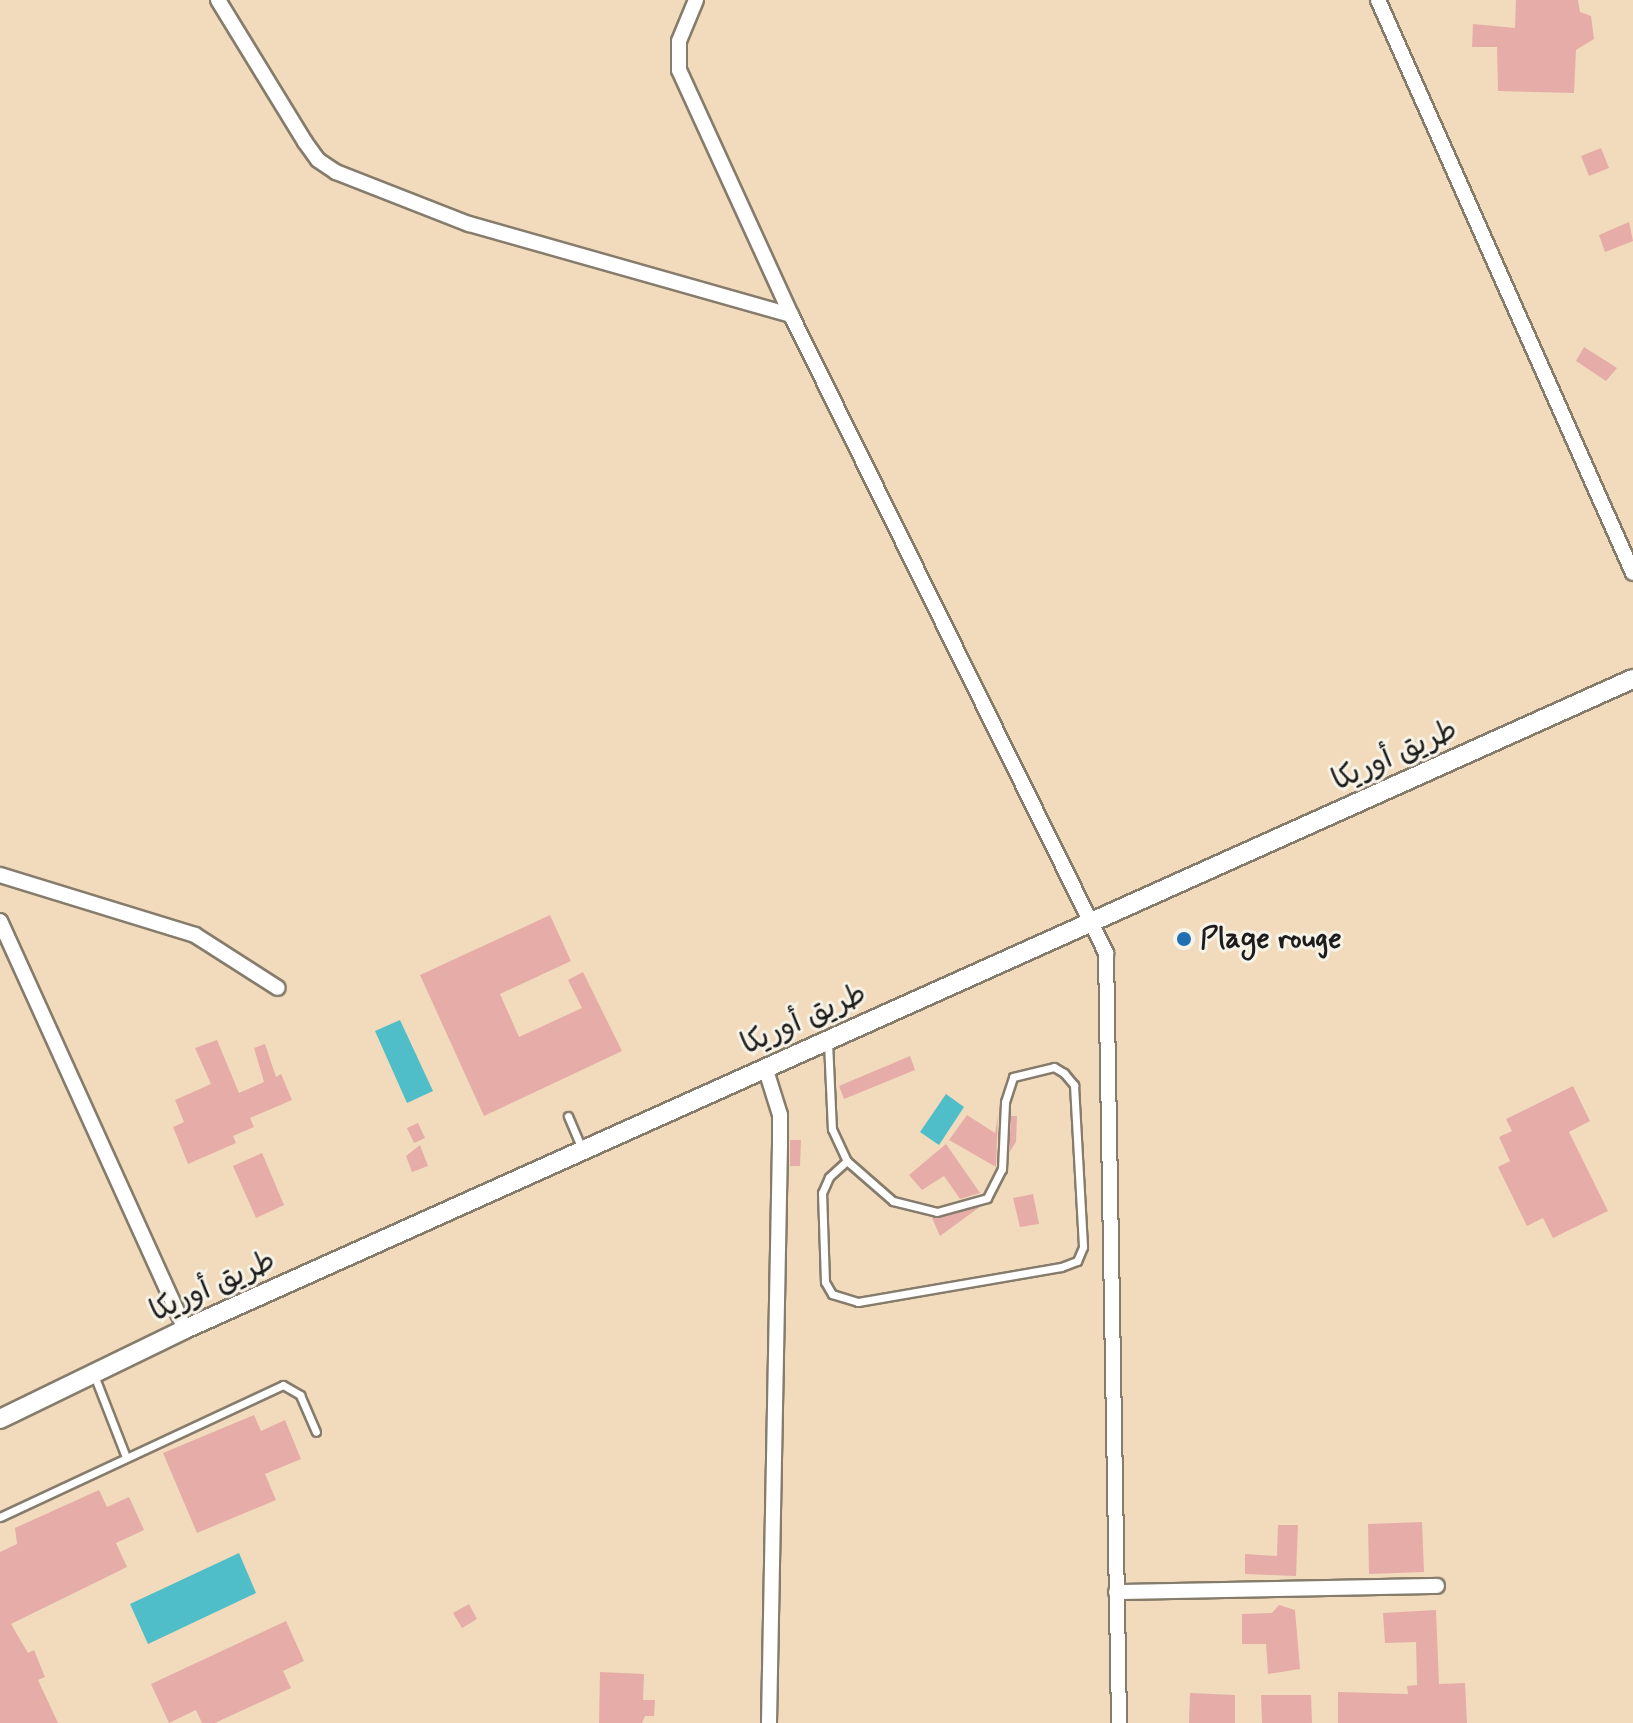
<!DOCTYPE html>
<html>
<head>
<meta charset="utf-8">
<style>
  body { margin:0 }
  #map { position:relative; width:1633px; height:1723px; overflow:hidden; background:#f1dbbc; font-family:Mynerve,"Playpen Sans Arabic",sans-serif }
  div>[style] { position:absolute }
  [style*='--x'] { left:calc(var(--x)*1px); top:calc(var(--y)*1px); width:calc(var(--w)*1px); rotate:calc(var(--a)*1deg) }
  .water>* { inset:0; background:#50bec8 }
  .building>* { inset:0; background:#e6ada8 }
  .roads { filter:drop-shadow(2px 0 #867c6c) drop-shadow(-2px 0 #867c6c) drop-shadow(0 2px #867c6c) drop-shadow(0 -2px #867c6c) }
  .service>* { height:7px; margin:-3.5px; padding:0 3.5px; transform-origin:3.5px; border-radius:3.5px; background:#fff }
  .minor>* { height:14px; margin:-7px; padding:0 7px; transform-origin:7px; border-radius:7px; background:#fff }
  .tertiary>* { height:18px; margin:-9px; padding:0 9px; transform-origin:9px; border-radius:9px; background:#fff }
  .dots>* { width:22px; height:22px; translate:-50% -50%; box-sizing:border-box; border:4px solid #f7f3e8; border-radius:50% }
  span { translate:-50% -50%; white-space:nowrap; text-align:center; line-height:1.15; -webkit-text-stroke:6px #f7f3e8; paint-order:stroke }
  .street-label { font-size:30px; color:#1c1c1c }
  .poi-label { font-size:30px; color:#1c1c1c; font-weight:700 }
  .left { translate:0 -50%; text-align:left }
</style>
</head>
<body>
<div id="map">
  <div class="water">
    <div style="clip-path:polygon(400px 1020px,433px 1091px,407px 1103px,375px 1031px)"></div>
    <div style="clip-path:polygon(946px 1094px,964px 1107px,939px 1145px,920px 1132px)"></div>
    <div style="clip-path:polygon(239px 1553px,256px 1593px,148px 1644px,130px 1604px)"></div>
  </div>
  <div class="building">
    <div style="clip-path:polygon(1516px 0,1578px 0,1580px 12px,1591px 16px,1594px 39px,1576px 50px,1574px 93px,1498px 91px,1497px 47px,1472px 47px,1473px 24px,1515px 28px)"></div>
    <div style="clip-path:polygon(1601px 148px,1609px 168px,1589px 176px,1581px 156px)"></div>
    <div style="clip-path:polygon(1629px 222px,1633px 241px,1605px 252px,1599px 235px)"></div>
    <div style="clip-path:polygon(1584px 347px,1617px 368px,1606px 381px,1576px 361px)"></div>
    <div style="clip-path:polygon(550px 915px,571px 961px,500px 994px,519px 1037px,582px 1008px,568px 980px,583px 972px,622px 1051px,484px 1116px,420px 975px)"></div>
    <div style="clip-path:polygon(217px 1040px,239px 1093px,264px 1082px,254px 1048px,265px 1044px,276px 1077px,281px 1074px,292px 1100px,250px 1118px,254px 1127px,233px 1136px,236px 1143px,188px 1164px,173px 1127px,184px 1122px,175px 1100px,211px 1084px,195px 1048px)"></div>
    <div style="clip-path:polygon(910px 1056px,915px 1070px,844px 1099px,839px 1086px)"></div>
    <div style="clip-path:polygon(1573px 1086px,1590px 1121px,1569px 1132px,1608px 1211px,1553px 1238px,1543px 1218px,1527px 1226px,1498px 1167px,1510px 1161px,1499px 1137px,1512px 1131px,1506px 1119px)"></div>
    <div style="clip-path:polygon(967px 1115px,995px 1133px,998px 1115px,996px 1167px,949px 1140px)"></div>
    <div style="clip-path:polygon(1011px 1116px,1017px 1116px,1016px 1142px,1009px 1153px)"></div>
    <div style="clip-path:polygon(418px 1123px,425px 1138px,414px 1143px,407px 1128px)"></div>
    <div style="clip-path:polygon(790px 1140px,801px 1140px,800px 1166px,790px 1166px)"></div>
    <div style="clip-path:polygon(946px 1144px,980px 1193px,960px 1199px,944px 1176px,922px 1190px,909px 1175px)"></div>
    <div style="clip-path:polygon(420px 1145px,428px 1166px,412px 1172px,406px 1156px)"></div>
    <div style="clip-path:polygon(262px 1153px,284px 1205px,256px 1218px,233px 1166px)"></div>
    <div style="clip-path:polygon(1033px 1194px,1039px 1224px,1020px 1227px,1013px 1198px)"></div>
    <div style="clip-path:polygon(981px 1206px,955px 1225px,940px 1236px,932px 1218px)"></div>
    <div style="clip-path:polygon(254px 1415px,261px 1431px,285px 1420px,301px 1459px,265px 1474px,276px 1500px,197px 1533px,163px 1453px)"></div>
    <div style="clip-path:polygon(99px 1490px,107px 1507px,129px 1497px,144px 1530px,116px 1543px,127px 1567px,11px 1624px,28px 1653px,34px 1650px,45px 1677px,38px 1680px,58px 1723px,0 1723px,0 1552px,17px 1544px,15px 1528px)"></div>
    <div style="clip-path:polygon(1422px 1522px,1424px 1572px,1369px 1574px,1368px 1524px)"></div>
    <div style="clip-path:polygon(1278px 1525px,1298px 1525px,1296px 1576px,1245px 1574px,1245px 1554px,1277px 1556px)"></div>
    <div style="clip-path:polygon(469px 1604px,477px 1619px,462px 1628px,453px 1613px)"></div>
    <div style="clip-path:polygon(1279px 1605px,1295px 1610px,1300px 1669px,1268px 1674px,1266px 1644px,1242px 1644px,1242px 1614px,1272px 1613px)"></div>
    <div style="clip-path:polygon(1436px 1610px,1439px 1684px,1465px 1683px,1467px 1723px,1338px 1723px,1338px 1692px,1408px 1694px,1407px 1686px,1417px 1685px,1416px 1642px,1385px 1643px,1383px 1613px)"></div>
    <div style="clip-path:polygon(286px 1621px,304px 1661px,283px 1671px,291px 1688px,215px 1723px,202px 1723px,196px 1710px,169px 1723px,151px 1684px)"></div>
    <div style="clip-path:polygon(600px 1672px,644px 1674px,643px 1700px,655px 1700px,654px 1716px,645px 1716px,642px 1723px,599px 1723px)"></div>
    <div style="clip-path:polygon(1190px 1693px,1235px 1695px,1235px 1723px,1189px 1723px)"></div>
    <div style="clip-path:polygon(1261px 1695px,1311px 1695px,1312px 1723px,1262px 1723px)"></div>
  </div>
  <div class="roads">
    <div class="service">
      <div style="--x:828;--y:1042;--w:87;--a:87.4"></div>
      <div style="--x:832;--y:1129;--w:35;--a:65"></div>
      <div style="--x:847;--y:1161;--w:61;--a:41"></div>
      <div style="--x:893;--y:1201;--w:45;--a:14"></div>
      <div style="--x:937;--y:1212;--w:52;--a:-15.6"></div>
      <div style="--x:987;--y:1198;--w:33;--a:-63"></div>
      <div style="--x:1002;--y:1169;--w:67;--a:-87.4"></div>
      <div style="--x:1005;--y:1102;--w:26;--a:-72"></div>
      <div style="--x:1013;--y:1077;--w:42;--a:-13.7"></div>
      <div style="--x:1054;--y:1067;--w:12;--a:31"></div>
      <div style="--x:1064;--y:1073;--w:16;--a:50"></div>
      <div style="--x:1074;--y:1085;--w:162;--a:86.8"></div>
      <div style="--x:1083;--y:1247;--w:15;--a:113"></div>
      <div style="--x:1077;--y:1261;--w:17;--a:159"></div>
      <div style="--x:1061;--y:1267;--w:206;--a:170.2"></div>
      <div style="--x:858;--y:1302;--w:27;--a:-163"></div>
      <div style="--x:832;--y:1294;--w:14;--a:-120"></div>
      <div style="--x:825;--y:1282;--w:89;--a:-91.9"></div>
      <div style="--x:822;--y:1193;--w:17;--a:-66"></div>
      <div style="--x:829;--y:1177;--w:24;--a:-42"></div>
      <div style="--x:568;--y:1116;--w:36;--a:67"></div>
      <div style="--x:94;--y:1375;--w:88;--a:68.7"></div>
      <div style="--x:0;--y:1517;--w:312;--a:-25"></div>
      <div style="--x:283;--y:1385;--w:20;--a:30"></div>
      <div style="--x:300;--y:1395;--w:40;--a:66.6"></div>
    </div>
    <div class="minor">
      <div style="--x:218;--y:0;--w:167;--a:58.5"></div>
      <div style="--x:305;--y:142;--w:22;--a:54"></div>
      <div style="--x:318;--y:160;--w:22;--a:34"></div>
      <div style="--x:336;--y:172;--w:143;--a:21.4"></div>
      <div style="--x:469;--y:224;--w:335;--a:15.8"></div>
      <div style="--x:696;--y:0;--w:44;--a:112.5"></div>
      <div style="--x:679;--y:41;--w:29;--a:90"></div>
      <div style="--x:679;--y:70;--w:269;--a:65.4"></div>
      <div style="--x:791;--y:315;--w:712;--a:63.72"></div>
      <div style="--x:1106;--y:953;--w:770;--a:89.03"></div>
      <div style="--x:1378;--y:0;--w:627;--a:66.01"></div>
      <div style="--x:0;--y:875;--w:204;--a:17.1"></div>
      <div style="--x:195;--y:935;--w:98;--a:32.6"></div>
      <div style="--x:0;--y:921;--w:448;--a:65.6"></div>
      <div style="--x:765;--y:1067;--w:50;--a:72.6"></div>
      <div style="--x:780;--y:1115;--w:29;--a:90"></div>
      <div style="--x:780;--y:1144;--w:579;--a:91.09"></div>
      <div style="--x:1116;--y:1592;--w:321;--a:-1.1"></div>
    </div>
    <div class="tertiary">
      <div style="--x:0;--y:1419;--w:206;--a:-25.9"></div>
      <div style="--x:185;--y:1329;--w:1587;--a:-24.18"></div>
    </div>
  </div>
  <div class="dots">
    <div style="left:1184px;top:939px;background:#1f6fb2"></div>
  </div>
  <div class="street-label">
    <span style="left:1395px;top:756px;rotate:-24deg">طريق أوريكا</span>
    <span style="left:804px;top:1020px;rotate:-24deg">طريق أوريكا</span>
    <span style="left:213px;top:1287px;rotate:-24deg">طريق أوريكا</span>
  </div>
  <div class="poi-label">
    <span class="left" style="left:1200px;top:939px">Plage rouge</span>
  </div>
</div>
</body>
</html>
